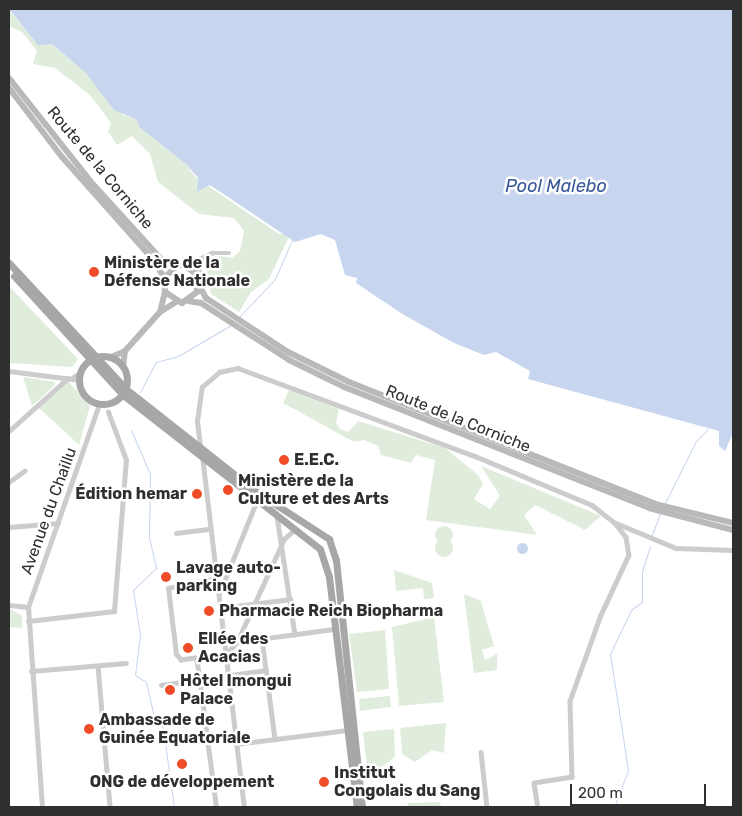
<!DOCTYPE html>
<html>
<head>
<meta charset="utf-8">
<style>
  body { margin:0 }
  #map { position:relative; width:742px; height:816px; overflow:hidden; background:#fff; font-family:Rubik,sans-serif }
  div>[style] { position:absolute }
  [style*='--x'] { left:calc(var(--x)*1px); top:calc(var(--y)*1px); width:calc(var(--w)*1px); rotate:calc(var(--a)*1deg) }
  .green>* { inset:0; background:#e1eddc }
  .round { border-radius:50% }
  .water>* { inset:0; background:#c7d5ee }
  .stream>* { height:1px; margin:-0.5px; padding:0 0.5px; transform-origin:0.5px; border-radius:0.5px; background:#c7d5ee }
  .minor>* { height:4.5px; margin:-2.25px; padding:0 2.25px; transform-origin:2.25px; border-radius:2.25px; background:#ccc }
  .tertiary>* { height:5px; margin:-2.5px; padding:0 2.5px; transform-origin:2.5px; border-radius:2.5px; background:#ccc }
  .secondary>* { height:6px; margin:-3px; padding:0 3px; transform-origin:3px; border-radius:3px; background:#b9b9b9 }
  .primary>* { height:7px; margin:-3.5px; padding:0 3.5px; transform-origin:3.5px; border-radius:3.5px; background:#a7a7a7 }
  .primary>.ring { margin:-3.5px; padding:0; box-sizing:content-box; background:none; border:7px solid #a7a7a7; border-radius:50% }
  .dots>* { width:14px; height:14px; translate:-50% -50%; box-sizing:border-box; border:2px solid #fff; border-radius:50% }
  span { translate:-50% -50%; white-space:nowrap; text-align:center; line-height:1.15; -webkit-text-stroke:5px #fff; paint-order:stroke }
  .street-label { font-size:16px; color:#2f2f2f }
  .poi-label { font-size:16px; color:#2f2f2f; font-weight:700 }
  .left { translate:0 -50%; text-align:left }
  .right { translate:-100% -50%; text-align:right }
  .water-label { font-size:18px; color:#375997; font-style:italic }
  .frame { position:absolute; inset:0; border:10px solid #2f2f2f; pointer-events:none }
  .scale { position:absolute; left:570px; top:784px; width:136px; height:22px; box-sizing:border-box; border:2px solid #2f2f2f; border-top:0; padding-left:6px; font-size:15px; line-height:18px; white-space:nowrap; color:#2f2f2f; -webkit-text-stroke:4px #fff; paint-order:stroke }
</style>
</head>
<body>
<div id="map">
  <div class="green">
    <div style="clip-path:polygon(9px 10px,29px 34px,52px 44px,86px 73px,123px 115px,137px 120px,139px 127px,186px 164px,195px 177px,279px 234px,286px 233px,288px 239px,269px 279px,251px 292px,239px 312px,211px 294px,205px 264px,219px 256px,232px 258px,240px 251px,244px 231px,234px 218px,199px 214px,158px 182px,150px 154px,132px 136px,117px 145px,108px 132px,111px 123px,90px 95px,55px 68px,33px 64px,37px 51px,22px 32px,9px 26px)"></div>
    <div style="clip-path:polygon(9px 286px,78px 359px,72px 367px,9px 363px)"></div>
    <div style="clip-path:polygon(23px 377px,55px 382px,55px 385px,32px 406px)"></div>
    <div style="clip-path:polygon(68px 381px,90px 406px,79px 445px,39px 408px)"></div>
    <div style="clip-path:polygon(289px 390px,339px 409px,336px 423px,340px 429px,348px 432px,358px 421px,445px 448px,478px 475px,483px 484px,474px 499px,490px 509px,500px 496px,481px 466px,601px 516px,585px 530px,535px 505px,524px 515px,537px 535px,426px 520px,435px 460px,416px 455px,411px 463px,381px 455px,378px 446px,364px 440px,354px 442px,283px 403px)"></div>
    <div class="round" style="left:435px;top:526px;width:18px;height:18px"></div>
    <div class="round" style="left:435px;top:539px;width:18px;height:18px"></div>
    <div style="clip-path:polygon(394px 570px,432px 583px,434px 598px,424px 599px,423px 588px,396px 591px)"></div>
    <div style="clip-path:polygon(464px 594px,481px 601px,494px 646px,482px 650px,485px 660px,497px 654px,497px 670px,474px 673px)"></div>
    <div style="clip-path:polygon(9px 608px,22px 616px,22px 628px,9px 627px)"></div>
    <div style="clip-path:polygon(434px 617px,444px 702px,399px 706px,392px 627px)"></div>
    <div style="clip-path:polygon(385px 630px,389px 689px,357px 692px,349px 634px)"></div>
    <div style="clip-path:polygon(390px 696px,391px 707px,360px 711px,359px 699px)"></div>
    <div style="clip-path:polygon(446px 723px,444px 753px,432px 750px,415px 762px,402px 754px,400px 728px)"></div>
    <div style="clip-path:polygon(394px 729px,395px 757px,368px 777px,363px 732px)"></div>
    <div style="clip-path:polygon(440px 802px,441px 807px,407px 807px,408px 803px)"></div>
  </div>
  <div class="water">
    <div style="clip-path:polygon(9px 9px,733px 9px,733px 433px,725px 451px,719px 446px,719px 431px,528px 379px,530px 371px,496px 352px,484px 355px,454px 343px,404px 315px,356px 283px,357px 278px,345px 275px,335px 240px,321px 234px,295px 242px,210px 185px,197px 192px,198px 178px,186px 164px,139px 127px,137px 120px,114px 110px,86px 73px,52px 44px,38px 45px)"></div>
    <div class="round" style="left:516.5px;top:542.5px;width:11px;height:11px"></div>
  </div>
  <div class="stream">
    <div style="--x:239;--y:317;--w:52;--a:-46.5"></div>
    <div style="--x:275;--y:279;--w:43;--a:-66.4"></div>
    <div style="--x:140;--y:392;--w:34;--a:-62"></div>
    <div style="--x:156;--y:362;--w:23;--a:-15"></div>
    <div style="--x:178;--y:356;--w:61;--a:-30.3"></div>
    <div style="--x:131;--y:430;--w:48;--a:66.6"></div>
    <div style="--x:150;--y:474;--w:63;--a:90.9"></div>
    <div style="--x:149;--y:537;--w:32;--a:77"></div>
    <div style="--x:156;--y:568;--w:32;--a:136"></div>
    <div style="--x:133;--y:590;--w:46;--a:81.2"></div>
    <div style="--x:140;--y:635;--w:40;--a:97.1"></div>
    <div style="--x:135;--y:675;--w:13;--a:32"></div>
    <div style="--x:146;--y:682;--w:35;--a:77"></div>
    <div style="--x:154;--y:716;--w:15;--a:53"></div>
    <div style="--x:163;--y:728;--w:80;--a:82.1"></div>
    <div style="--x:665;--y:503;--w:69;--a:-63.4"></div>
    <div style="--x:696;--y:441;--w:17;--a:-45"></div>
    <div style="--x:651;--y:537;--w:26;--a:-69"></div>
    <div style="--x:614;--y:807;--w:40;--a:-69"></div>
    <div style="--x:628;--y:770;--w:117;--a:-98.8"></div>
    <div style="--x:610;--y:654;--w:49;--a:-64.5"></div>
    <div style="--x:631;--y:610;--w:14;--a:-36"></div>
    <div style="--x:642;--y:602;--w:31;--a:-90"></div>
    <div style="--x:642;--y:571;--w:26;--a:-72"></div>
  </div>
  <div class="minor">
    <div style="--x:185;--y:266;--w:30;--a:-26"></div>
    <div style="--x:212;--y:253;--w:17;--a:0"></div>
    <div style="--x:198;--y:277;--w:16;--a:-83"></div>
    <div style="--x:9;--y:431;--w:79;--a:-41.9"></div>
    <div style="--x:200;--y:446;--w:25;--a:-97"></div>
    <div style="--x:197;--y:421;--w:34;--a:-82"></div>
    <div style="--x:202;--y:387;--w:23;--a:-41"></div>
    <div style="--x:219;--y:372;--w:19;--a:-12"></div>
    <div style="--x:238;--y:368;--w:253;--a:20.4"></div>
    <div style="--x:475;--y:456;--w:127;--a:22.7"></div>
    <div style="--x:592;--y:505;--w:29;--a:38"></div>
    <div style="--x:615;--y:523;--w:18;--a:52"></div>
    <div style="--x:626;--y:537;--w:18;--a:81"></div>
    <div style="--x:629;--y:555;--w:66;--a:115"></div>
    <div style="--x:601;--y:615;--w:91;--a:109.8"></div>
    <div style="--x:570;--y:701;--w:76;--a:88.5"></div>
    <div style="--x:572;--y:777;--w:38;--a:171"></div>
    <div style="--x:534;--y:783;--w:24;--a:81"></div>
    <div style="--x:9;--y:482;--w:19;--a:-36"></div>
    <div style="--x:277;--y:516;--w:120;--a:81.4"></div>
    <div style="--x:616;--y:523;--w:65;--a:22.6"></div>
    <div style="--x:676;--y:548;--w:57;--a:2"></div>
    <div style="--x:9;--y:527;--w:49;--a:-4.7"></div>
    <div style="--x:176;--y:533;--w:34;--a:-7"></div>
    <div style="--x:219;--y:594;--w:101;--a:-68"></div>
    <div style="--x:9;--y:605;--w:19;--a:6"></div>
    <div style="--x:220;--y:608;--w:71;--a:-7.3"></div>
    <div style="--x:28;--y:621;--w:87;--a:-6.6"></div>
    <div style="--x:114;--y:611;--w:151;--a:-85.5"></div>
    <div style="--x:126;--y:460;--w:51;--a:-110.6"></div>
    <div style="--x:262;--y:639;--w:101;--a:82.6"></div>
    <div style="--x:237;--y:642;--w:99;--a:-7.6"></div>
    <div style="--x:225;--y:655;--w:18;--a:-47"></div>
    <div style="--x:237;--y:642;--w:113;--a:-65.5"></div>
    <div style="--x:284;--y:539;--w:15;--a:-42"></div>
    <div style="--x:98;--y:666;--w:142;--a:85.1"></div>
    <div style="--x:31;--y:671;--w:95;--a:-4.8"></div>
    <div style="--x:161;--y:685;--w:106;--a:-8.1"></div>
    <div style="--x:236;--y:744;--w:114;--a:-7.1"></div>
    <div style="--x:481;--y:752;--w:55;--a:83.8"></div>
    <div style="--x:216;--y:807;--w:145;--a:-97.5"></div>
    <div style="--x:197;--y:663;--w:5;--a:-112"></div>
    <div style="--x:195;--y:658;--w:14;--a:172"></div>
    <div style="--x:181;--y:660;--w:8;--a:-130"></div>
    <div style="--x:176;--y:654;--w:66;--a:-96.9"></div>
    <div style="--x:168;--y:588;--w:49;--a:-11.8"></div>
  </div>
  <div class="tertiary">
    <div style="--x:9;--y:371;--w:71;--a:7.3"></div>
    <div style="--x:72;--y:378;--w:11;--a:-34"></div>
    <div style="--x:202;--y:456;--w:354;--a:83.2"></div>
    <div style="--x:42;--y:807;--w:200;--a:-94"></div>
    <div style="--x:28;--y:607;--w:215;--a:-70.7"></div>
  </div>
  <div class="secondary">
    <div style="--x:9;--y:78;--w:132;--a:51.7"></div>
    <div style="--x:91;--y:182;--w:107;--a:47.7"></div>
    <div style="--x:163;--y:261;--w:23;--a:13"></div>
    <div style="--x:185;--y:266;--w:12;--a:35"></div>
    <div style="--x:195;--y:273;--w:19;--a:84"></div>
    <div style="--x:197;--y:292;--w:19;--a:144"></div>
    <div style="--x:182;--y:303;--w:20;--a:-147"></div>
    <div style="--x:165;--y:292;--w:14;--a:-94"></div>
    <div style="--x:164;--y:278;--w:18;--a:-43"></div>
    <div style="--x:9;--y:88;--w:87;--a:52.5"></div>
    <div style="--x:62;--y:157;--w:142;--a:48.4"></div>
    <div style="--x:156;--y:263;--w:17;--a:62"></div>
    <div style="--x:199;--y:285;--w:15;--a:62"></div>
    <div style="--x:206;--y:298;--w:98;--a:33.4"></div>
    <div style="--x:288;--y:352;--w:68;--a:26.2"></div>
    <div style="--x:349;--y:382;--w:329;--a:21.7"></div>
    <div style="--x:655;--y:504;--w:80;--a:13.7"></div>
    <div style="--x:188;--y:301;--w:13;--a:9"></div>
    <div style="--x:201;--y:303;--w:105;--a:32.9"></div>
    <div style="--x:289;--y:360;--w:61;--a:26.1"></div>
    <div style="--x:344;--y:387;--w:328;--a:21.6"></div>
    <div style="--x:649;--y:508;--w:87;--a:14.7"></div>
    <div style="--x:160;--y:312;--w:21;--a:-76"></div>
    <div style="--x:111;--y:357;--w:15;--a:-23"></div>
    <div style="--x:125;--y:351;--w:52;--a:-48.1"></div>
    <div style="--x:160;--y:312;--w:19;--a:-32"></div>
    <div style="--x:123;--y:367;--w:16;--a:-83"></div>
  </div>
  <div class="primary">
    <div style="--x:9;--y:263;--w:172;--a:47.1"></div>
    <div style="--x:126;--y:389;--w:168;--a:38.2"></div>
    <div style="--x:258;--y:493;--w:85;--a:32.9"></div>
    <div style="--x:329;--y:539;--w:22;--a:72"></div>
    <div style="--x:336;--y:560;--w:248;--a:84"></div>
    <div style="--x:14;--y:276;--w:161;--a:47.5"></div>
    <div style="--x:123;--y:395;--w:250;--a:38"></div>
    <div style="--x:320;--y:549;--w:29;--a:72"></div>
    <div style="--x:329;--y:577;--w:232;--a:83.1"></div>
    <div class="ring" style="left:79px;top:356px;width:41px;height:41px"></div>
  </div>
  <div class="dots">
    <div style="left:94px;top:272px;background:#f04c27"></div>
    <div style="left:284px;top:460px;background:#f04c27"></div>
    <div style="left:228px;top:490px;background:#f04c27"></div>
    <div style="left:197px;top:494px;background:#f04c27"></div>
    <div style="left:166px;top:577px;background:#f04c27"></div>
    <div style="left:209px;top:611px;background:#f04c27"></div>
    <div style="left:188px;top:648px;background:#f04c27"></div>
    <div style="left:170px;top:690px;background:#f04c27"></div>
    <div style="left:89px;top:729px;background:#f04c27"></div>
    <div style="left:182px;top:764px;background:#f04c27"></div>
    <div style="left:324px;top:782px;background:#f04c27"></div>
  </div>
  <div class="street-label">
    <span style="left:100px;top:168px;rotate:50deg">Route de la Corniche</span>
    <span style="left:458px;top:419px;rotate:22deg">Route de la Corniche</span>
    <span style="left:49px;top:511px;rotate:-70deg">Avenue du Chaillu</span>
  </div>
  <div class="poi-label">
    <span class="left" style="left:104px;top:272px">Ministère de la<br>Défense Nationale</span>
    <span class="left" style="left:294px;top:460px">E.E.C.</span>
    <span class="left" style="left:238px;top:490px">Ministère de la<br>Culture et des Arts</span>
    <span class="right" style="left:187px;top:494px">Édition hemar</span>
    <span class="left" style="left:176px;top:577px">Lavage auto-<br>parking</span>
    <span class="left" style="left:219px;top:611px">Pharmacie Reich Biopharma</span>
    <span class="left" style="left:198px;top:648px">Ellée des<br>Acacias</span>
    <span class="left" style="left:180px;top:690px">Hôtel Imongui<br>Palace</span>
    <span class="left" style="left:99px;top:729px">Ambassade de<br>Guinée Equatoriale</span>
    <span class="left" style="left:334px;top:782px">Institut<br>Congolais du Sang</span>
    <span style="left:182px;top:782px">ONG de développement</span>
  </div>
  <div class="water-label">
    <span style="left:556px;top:186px">Pool Malebo</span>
  </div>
  <div class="frame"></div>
  <div class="scale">200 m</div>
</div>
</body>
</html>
